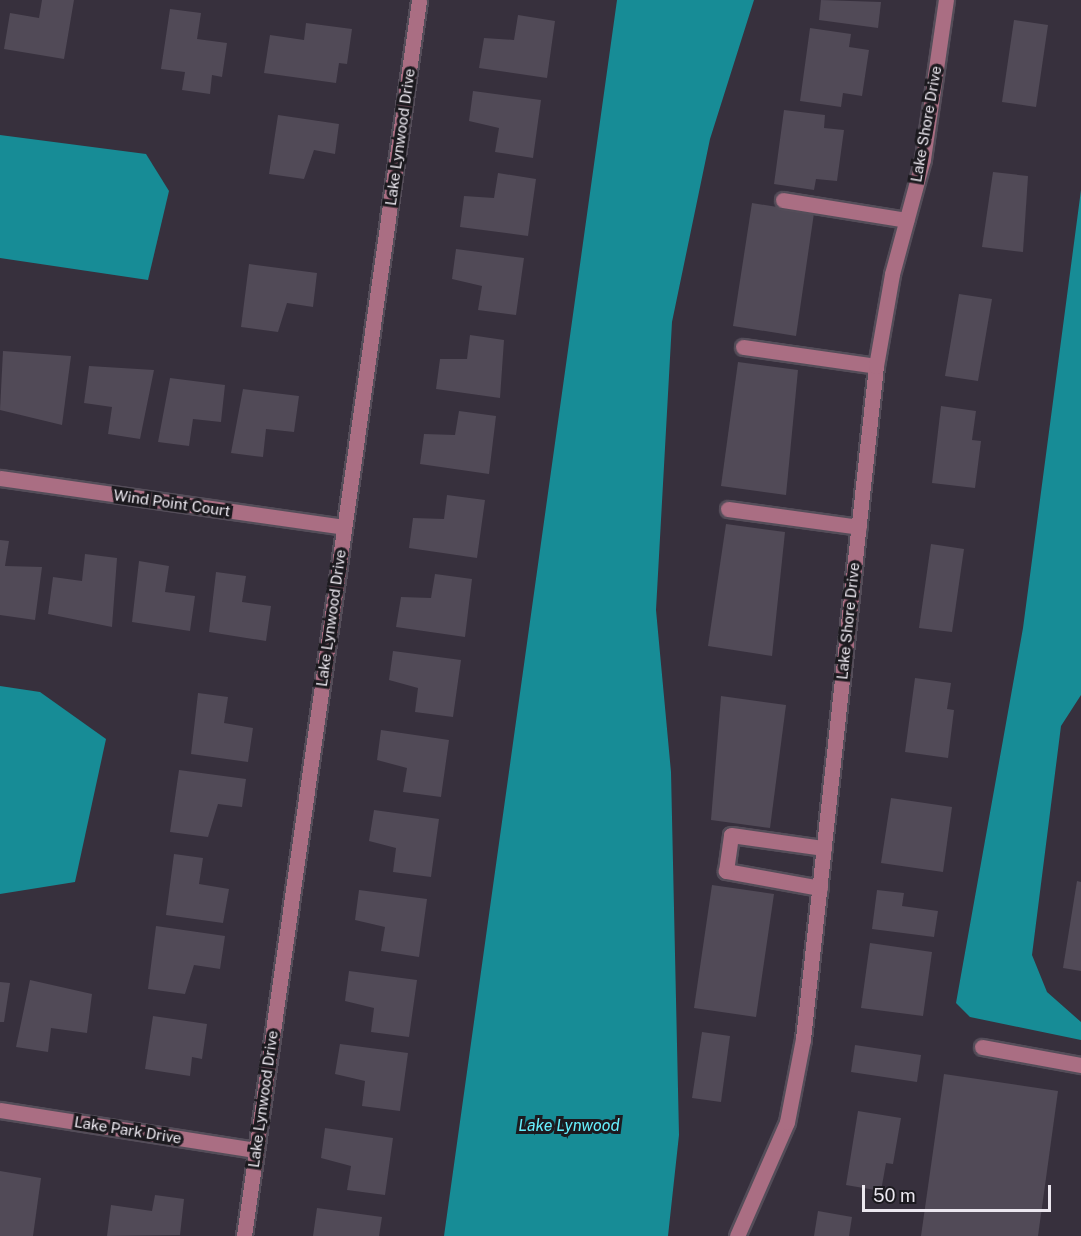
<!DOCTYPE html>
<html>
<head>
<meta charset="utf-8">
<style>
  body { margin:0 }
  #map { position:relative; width:1081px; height:1236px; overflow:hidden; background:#37303d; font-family:"Public Sans",sans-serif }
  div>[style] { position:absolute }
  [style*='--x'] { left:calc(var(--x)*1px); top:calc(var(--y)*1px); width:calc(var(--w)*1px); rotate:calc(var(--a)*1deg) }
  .water>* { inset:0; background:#178c96 }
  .building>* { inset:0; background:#514a57 }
  .roads { filter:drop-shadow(2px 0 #544d59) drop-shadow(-2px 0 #544d59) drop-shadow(0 2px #544d59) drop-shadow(0 -2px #544d59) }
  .minor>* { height:15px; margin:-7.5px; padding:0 7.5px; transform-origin:7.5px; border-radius:7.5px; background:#aa6e83 }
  span { translate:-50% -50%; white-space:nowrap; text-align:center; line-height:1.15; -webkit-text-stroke:6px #1c1a1f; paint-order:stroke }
  .street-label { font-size:15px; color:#ebe7ef }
  .water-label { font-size:16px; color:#67f0fe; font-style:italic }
  .scale { position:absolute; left:862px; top:1185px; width:189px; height:27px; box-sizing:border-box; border:3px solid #ebe7ef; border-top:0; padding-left:8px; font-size:18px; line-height:21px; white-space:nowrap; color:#ebe7ef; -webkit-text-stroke:4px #1c1a1f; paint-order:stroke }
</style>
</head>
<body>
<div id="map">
  <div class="water">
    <div style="clip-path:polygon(617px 0,754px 0,710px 139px,672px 322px,656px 610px,671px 772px,679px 1135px,668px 1236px,444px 1236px)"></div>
    <div style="clip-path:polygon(0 135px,146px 154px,169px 191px,148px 280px,0 258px)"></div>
    <div style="clip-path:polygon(1081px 190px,1081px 695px,1061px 726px,1032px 955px,1047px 992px,1081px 1022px,1081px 1040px,970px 1017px,956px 1003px,1023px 628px)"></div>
    <div style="clip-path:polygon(0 686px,40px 692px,106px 739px,75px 882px,0 894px)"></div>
  </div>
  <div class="building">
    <div style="clip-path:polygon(42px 0,74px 0,64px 59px,4px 49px,10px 13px,39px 18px)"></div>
    <div style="clip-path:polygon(821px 0,881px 2px,878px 28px,819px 20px)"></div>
    <div style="clip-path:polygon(170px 9px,201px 13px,197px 39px,227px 43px,222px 77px,212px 75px,210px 94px,182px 90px,185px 72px,161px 69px)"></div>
    <div style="clip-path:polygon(518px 15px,555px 21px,547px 78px,479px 68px,484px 38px,514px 40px)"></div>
    <div style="clip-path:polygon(1014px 20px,1048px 25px,1036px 107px,1002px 102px)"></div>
    <div style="clip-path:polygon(306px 23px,352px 29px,347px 64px,339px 63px,336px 83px,264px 73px,270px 35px,304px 40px)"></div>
    <div style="clip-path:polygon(810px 28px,851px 34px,849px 47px,869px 50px,862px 96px,843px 93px,841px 107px,800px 101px)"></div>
    <div style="clip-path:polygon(473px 91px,541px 100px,533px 158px,495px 152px,499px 128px,469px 121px)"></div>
    <div style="clip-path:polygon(784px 110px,825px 115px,824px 128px,844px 130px,837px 181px,816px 179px,814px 190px,774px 184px)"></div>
    <div style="clip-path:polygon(278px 115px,339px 124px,335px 154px,314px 150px,304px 179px,269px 174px)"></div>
    <div style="clip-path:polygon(993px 172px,1028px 176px,1023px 252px,982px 247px)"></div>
    <div style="clip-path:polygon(498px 173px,536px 179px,528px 236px,460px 227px,464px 196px,494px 198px)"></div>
    <div style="clip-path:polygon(752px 203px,814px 213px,796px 336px,733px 326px)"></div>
    <div style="clip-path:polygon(456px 249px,524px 258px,516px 315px,478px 310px,482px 286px,452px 279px)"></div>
    <div style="clip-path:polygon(249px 264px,317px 273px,313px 307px,287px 303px,278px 332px,241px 327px)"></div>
    <div style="clip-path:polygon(959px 294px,992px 299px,978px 381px,945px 376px)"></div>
    <div style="clip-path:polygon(470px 335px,504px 340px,500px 398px,436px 389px,440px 359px,467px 359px)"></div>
    <div style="clip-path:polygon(3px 351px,71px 356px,62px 425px,0 410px)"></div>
    <div style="clip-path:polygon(738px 362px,798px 370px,786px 495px,721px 486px)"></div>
    <div style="clip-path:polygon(89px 366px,154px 370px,140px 439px,108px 434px,112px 407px,84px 403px)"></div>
    <div style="clip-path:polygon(170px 378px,225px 385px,221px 422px,193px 419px,189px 446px,158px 442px)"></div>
    <div style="clip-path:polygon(243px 389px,299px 396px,294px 432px,266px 429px,263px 457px,231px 453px)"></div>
    <div style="clip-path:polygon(941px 406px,976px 411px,972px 440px,981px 441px,975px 488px,932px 483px)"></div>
    <div style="clip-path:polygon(459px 411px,496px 416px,489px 474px,420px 464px,424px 434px,455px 435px)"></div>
    <div style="clip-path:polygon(447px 495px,485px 500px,477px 558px,409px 548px,413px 518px,444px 519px)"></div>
    <div style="clip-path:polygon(726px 524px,785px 532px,772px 656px,708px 646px)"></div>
    <div style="clip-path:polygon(0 540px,9px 541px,5px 566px,42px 567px,35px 620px,0 615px)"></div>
    <div style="clip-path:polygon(931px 544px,964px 549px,952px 632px,919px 628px)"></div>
    <div style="clip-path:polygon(85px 554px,117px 558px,112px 627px,48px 614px,53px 577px,82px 581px)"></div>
    <div style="clip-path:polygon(139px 561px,169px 566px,165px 592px,195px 596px,190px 631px,132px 622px)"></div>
    <div style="clip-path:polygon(216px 572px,246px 576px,242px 602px,271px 606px,266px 641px,209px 632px)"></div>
    <div style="clip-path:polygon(435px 574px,472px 579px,465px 637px,396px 627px,401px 597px,431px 598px)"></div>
    <div style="clip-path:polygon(393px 651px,461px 660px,453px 717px,415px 712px,418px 688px,389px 680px)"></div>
    <div style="clip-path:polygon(915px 678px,951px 683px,947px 709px,954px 710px,948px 758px,905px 752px)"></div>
    <div style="clip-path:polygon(198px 693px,228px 697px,224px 723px,253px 728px,248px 762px,191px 754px)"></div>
    <div style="clip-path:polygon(721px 696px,786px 705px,770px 828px,711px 820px)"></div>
    <div style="clip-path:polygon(381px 730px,449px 740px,441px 797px,403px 792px,407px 768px,377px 760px)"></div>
    <div style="clip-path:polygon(179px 770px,246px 779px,242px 807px,218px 804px,208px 837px,170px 832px)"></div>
    <div style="clip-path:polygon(891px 798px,952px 807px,943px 872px,881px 863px)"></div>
    <div style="clip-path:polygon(374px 810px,439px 819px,431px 877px,393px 872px,396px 848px,369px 841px)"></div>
    <div style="clip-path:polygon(174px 854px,203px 858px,199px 884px,229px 889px,223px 923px,166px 915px)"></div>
    <div style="clip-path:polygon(1077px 881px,1081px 882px,1081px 971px,1063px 968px)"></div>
    <div style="clip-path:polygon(712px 885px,774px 894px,756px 1017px,694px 1008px)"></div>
    <div style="clip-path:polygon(359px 890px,427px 899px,419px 957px,381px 951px,385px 927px,355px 920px)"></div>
    <div style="clip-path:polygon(877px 890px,904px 893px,902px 906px,938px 911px,934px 937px,872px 929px)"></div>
    <div style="clip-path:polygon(156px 926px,225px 936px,220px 969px,194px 965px,185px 994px,148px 989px)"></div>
    <div style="clip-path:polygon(870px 943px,932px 952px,923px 1016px,861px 1008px)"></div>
    <div style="clip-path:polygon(349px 971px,417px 980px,409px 1037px,371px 1032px,374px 1008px,345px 1001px)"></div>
    <div style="clip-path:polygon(30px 980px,92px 994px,87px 1033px,51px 1028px,48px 1052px,16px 1047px)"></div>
    <div style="clip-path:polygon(0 982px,10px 983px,4px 1022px,0 1022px)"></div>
    <div style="clip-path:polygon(153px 1016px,207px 1024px,202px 1059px,192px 1057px,190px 1076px,145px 1069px)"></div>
    <div style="clip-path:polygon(702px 1032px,730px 1036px,721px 1102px,692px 1098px)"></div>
    <div style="clip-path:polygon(340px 1044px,408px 1053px,400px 1111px,362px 1106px,365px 1081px,335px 1074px)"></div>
    <div style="clip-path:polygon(855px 1045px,921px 1055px,917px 1082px,851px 1072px)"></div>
    <div style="clip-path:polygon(944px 1074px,1058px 1091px,1038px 1236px,921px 1236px)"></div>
    <div style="clip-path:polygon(858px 1111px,901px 1118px,893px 1164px,886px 1163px,881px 1191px,846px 1185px)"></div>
    <div style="clip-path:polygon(325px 1128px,393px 1138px,385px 1195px,347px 1190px,351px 1166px,321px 1158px)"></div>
    <div style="clip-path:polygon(0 1171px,41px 1178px,33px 1236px,0 1236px)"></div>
    <div style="clip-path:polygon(155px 1195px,184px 1199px,180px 1235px,107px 1236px,111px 1205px,152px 1211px)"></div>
    <div style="clip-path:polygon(317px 1208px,382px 1217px,379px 1236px,313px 1236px)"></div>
    <div style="clip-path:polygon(818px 1211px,852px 1217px,849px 1236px,814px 1236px)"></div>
  </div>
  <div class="roads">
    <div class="minor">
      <div style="--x:783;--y:200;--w:125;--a:9.2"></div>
      <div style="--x:743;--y:347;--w:134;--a:8.1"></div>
      <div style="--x:0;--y:478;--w:347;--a:8.1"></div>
      <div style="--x:728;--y:509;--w:132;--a:7.8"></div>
      <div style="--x:820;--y:888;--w:96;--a:-169.7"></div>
      <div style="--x:726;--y:871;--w:36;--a:-82"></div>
      <div style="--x:731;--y:835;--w:94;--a:8"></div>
      <div style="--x:982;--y:1047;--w:101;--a:10.3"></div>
      <div style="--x:0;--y:1110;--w:259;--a:8.9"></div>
      <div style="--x:244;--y:1236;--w:1248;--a:-81.94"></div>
      <div style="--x:737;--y:1236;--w:124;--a:-66.3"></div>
      <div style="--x:787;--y:1122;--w:85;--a:-79.1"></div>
      <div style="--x:803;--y:1039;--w:677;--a:-83.81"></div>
      <div style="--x:876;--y:366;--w:93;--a:-80.1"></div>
      <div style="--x:892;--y:274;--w:119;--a:-74.9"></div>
      <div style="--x:923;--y:159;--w:161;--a:-81.8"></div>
    </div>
  </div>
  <div class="street-label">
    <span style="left:926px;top:124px;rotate:-80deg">Lake Shore Drive</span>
    <span style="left:400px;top:137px;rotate:-82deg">Lake Lynwood Drive</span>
    <span style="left:172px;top:503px;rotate:8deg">Wind Point Court</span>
    <span style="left:331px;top:618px;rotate:-82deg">Lake Lynwood Drive</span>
    <span style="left:848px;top:621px;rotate:-84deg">Lake Shore Drive</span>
    <span style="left:263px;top:1099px;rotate:-82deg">Lake Lynwood Drive</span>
    <span style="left:128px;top:1130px;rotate:9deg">Lake Park Drive</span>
  </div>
  <div class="water-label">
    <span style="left:569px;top:1126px">Lake Lynwood</span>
  </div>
  <div class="scale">50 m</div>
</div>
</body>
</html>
